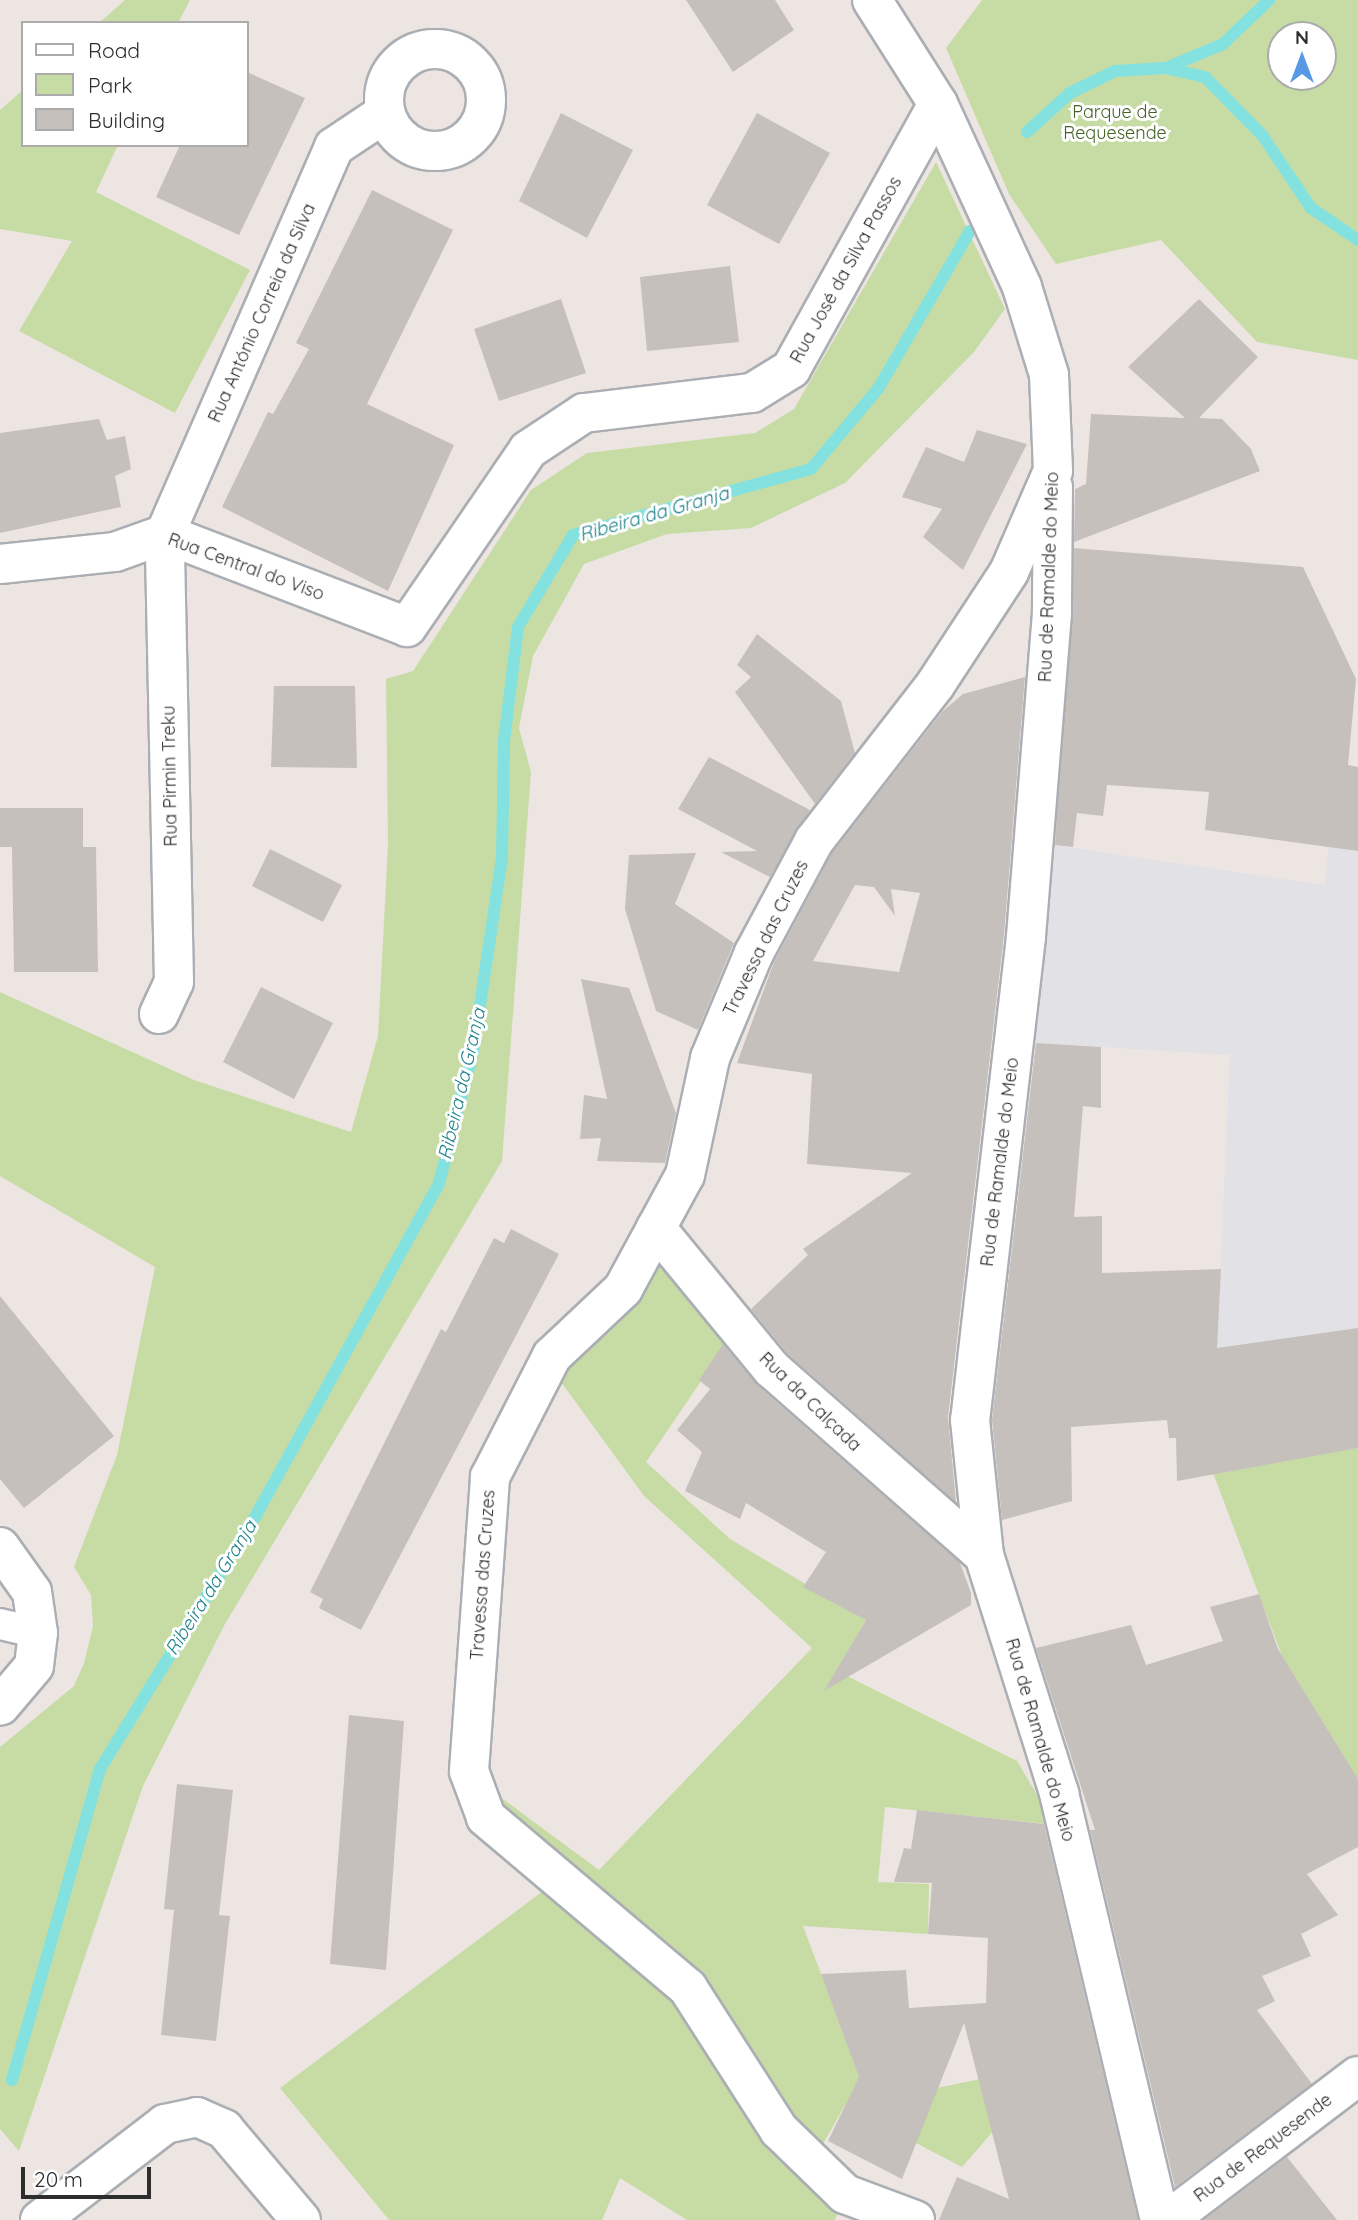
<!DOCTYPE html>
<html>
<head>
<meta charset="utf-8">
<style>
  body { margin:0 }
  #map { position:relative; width:1358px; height:2220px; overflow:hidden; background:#ede5e2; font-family:Quicksand,sans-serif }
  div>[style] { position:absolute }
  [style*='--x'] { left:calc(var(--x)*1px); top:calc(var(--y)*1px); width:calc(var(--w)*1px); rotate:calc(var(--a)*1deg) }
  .industrial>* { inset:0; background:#e1e1e6 }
  .green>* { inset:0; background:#c7dca5 }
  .stream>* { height:12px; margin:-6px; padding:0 6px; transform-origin:6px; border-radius:6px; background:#83e1df }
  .building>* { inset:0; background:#c6c0bd }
  .roads { filter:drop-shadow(2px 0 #abafb4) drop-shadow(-2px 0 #abafb4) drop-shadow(0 2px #abafb4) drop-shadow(0 -2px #abafb4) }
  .pedestrian>* { height:30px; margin:-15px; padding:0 15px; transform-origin:15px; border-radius:15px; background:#fff }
  .minor>* { height:38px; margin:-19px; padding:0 19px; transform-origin:19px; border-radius:19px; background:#fff }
  .minor>.ring { margin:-19px; padding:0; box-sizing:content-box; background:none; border:38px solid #fff; border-radius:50% }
  .tertiary>* { height:38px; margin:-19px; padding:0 19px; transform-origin:19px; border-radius:19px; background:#fff }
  span { translate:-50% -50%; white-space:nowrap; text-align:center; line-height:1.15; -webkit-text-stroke:6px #fff; paint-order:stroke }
  .park-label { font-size:18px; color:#436325 }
  .street-label { font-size:18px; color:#2d2d2d }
  .water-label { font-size:19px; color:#1e8289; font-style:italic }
  .legend { position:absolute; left:21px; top:21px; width:228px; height:126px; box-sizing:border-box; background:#fff; border:2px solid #ababab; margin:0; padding:9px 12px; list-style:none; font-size:21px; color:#2d2d2d }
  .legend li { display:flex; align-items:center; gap:14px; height:35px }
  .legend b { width:35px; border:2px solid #ababab }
  .north { position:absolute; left:1267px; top:21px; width:70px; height:70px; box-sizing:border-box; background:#fff; border:2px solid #ababab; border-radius:50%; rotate:0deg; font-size:19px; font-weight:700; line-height:28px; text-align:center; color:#2d2d2d }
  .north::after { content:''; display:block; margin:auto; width:24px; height:32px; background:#5799e4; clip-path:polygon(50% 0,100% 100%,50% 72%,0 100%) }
  .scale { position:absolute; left:21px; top:2167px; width:130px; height:32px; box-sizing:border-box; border:4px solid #2d2d2d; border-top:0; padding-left:9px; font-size:21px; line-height:24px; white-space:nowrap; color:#2d2d2d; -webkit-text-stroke:5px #fff; paint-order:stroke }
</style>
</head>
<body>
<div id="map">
  <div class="industrial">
    <div style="clip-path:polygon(1314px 763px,1358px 767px,1358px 1448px,1216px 1369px,1230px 1055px,1024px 1042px,1046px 844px,1325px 885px,1330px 826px)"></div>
  </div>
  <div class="green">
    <div style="clip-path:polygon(125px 0,190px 0,178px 23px,99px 23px)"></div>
    <div style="clip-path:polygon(evenodd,982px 0,1358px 0,1358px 360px,1257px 342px,1161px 240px,1056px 264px,1009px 194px,946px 48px,982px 0,1281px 35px,1323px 35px,1323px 77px,1281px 77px,1281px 35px)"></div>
    <div style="clip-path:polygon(23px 90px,23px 145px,118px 145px,96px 192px,250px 270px,175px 413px,19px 331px,72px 241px,0 229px,0 110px)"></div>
    <div style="clip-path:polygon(936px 162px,1005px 309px,974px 352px,845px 483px,751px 528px,667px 534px,584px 564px,533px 656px,519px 728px,531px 772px,502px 1161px,225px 1624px,143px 1786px,19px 2151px,0 2129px,0 1747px,74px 1686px,84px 1663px,93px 1626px,91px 1595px,74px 1567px,117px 1455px,155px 1267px,0 1176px,0 992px,194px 1080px,351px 1132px,378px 1036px,388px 845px,386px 679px,413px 671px,531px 490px,587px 453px,755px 433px,794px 409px)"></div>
    <div style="clip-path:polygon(evenodd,656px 1228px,738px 1327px,646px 1462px,730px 1539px,866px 1620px,837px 1671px,1017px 1761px,1055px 1825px,885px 1807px,878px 1882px,929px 1884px,928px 1934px,803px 1926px,869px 2102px,990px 2077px,996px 2128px,962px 2167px,916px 2143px,874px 2141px,881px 2117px,848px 2100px,812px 2163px,845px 2194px,835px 2220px,687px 2220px,620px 2178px,602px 2220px,389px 2220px,280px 2088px,555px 1882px,684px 1990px,760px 2100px,688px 1988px,486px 1817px,469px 1771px,490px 1477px,552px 1356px,623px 1289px,656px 1228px,561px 1382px,644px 1496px,812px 1648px,599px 1870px,496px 1794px,481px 1760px,507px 1475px,561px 1382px)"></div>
    <div style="clip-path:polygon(1358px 1448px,1358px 1780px,1282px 1656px,1212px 1470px)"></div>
  </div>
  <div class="stream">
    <div style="--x:1166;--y:68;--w:62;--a:-22.8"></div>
    <div style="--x:1223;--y:44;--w:64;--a:-43.7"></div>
    <div style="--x:1027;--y:132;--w:58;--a:-42.2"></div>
    <div style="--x:1070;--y:93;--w:50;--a:-26.1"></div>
    <div style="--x:1115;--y:71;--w:50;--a:-3.4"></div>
    <div style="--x:1165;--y:68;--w:41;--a:12.7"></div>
    <div style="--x:1205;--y:77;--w:81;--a:45.5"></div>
    <div style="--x:1262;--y:135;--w:88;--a:56.1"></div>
    <div style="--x:1311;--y:208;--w:57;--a:34.2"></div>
    <div style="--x:12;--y:2080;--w:323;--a:-74.2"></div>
    <div style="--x:100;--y:1769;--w:296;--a:-58.4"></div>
    <div style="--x:255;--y:1517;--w:381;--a:-61.1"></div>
    <div style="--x:439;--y:1183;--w:135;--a:-75.5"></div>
    <div style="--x:473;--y:1052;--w:196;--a:-81.5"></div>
    <div style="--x:502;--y:858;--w:117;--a:-89"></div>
    <div style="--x:504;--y:741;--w:115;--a:-83"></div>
    <div style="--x:518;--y:627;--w:107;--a:-59.1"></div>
    <div style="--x:573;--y:535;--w:247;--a:-15.5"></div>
    <div style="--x:811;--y:469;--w:104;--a:-50.1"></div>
    <div style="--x:878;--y:389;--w:183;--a:-59.8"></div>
  </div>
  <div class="building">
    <div style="clip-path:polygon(686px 0,775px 0,794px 30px,733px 72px)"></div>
    <div style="clip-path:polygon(247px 72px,305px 98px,239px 235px,156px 197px,180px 145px,247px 145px)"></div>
    <div style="clip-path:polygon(561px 113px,633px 150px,587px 238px,519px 201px)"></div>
    <div style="clip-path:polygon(757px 113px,830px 153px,779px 244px,707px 205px)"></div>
    <div style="clip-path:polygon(372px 190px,453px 230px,367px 404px,454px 445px,388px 591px,222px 507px,268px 412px,273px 414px,309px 349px,296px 343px)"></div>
    <div style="clip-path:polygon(730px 266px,739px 342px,647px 351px,640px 277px)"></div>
    <div style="clip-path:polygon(561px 299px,586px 373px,499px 401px,474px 329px)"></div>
    <div style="clip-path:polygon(1199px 299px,1258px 357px,1199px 418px,1222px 419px,1251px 449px,1260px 471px,1074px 542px,1075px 489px,1086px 484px,1091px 414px,1185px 418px,1128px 367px)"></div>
    <div style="clip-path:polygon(99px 419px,107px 440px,125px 436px,131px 469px,115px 476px,121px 507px,0 533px,0 433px)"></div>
    <div style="clip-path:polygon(977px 430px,1027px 444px,963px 570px,923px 537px,942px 509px,902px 497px,926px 447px,964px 462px)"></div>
    <div style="clip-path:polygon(1074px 548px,1303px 567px,1356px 679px,1348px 765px,1358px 767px,1358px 851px,1205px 830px,1209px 792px,1107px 785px,1103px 816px,1077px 813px,1073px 847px,1055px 845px)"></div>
    <div style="clip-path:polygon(757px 634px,841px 701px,855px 753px,815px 804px,735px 692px,751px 677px,737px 665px)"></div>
    <div style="clip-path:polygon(evenodd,1025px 677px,1004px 935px,948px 1417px,956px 1502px,788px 1354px,751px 1309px,808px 1255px,803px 1249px,912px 1173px,807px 1164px,812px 1074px,737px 1063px,774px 962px,832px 853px,943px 711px,963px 694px,1025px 677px,855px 885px,874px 887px,895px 916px,891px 889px,920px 893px,899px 972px,813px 961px,855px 885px)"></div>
    <div style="clip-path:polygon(274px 686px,355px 686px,357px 768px,271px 767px)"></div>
    <div style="clip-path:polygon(709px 757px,810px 810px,770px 877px,721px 852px,757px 851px,678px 809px)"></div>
    <div style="clip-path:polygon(0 808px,83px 808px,83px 847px,96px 847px,98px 972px,14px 972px,12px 847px,0 847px)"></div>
    <div style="clip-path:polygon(270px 849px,342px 885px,323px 922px,252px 886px)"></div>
    <div style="clip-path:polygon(696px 853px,675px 904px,734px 943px,698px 1030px,656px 1011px,625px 909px,629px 855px)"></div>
    <div style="clip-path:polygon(581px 979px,629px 988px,676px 1113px,665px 1163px,597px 1161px,601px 1138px,580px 1139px,584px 1095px,607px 1099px)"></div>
    <div style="clip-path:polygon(261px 987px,333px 1023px,294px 1099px,223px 1062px)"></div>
    <div style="clip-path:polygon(1036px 1043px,1101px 1047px,1101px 1108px,1083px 1106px,1074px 1217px,1102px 1216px,1102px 1273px,1221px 1269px,1217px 1348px,1358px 1328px,1358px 1448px,1177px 1481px,1176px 1438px,1169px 1438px,1167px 1420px,1071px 1427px,1072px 1501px,1002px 1520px,992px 1420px)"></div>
    <div style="clip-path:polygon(511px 1229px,559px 1254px,361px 1630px,319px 1608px,323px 1599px,310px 1592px,441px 1329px,446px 1332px,494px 1238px,504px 1243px)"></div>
    <div style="clip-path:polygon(0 1296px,114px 1436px,24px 1508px,0 1479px)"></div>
    <div style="clip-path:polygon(723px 1344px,757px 1385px,960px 1563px,971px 1593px,971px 1605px,824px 1691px,866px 1620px,803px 1587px,826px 1552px,746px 1503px,740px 1519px,685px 1491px,702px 1452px,677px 1430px,710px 1389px,699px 1380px)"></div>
    <div style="clip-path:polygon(1259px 1594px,1278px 1649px,1358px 1779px,1358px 1847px,1307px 1874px,1338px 1915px,1301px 1934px,1311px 1956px,1262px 1976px,1275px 2001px,1257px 2010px,1312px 2084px,1175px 2187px,1090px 1830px,1095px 1830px,1036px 1648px,1131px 1625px,1146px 1665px,1223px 1641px,1210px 1607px)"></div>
    <div style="clip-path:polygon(349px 1715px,404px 1721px,386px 1970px,330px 1964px)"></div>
    <div style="clip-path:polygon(177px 1784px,233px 1790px,219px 1915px,230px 1916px,216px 2041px,161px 2035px,174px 1910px,164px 1909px)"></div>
    <div style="clip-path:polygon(917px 1810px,1044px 1824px,1138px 2220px,939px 2220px,957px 2177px,1009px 2199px,964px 2023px,902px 2179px,828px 2141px,859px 2077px,821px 1974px,906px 1970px,909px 2008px,986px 2003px,988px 1938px,928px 1934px,932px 1883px,894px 1882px,904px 1848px,911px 1849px)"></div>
    <div style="clip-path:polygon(1287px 2157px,1337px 2220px,1204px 2220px)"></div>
  </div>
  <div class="roads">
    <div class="pedestrian">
      <div style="--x:0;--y:1624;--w:39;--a:13"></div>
    </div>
    <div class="minor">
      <div class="ring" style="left:384px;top:49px;width:64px;height:64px"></div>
      <div style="--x:1053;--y:487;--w:126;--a:90.5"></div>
      <div style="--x:1052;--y:613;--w:325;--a:94.6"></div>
      <div style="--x:1026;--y:937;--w:486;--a:96.6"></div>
      <div style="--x:970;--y:1420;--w:136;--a:84.1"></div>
      <div style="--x:984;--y:1555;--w:250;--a:72.5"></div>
      <div style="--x:1059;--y:1793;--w:439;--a:76.7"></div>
      <div style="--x:0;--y:564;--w:116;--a:-6"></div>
      <div style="--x:115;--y:552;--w:53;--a:-19.8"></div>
      <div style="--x:165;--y:534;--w:259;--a:21"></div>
      <div style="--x:407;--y:627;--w:214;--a:-55.6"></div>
      <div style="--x:528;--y:450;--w:67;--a:-33.5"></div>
      <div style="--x:584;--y:413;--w:169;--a:-6.8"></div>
      <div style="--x:752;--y:393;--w:46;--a:-31.6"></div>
      <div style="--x:791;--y:369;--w:303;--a:-61"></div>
      <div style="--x:159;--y:1014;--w:35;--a:-65"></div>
      <div style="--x:174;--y:982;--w:448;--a:-91.2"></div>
      <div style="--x:165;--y:534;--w:422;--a:-66.4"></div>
      <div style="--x:334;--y:147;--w:61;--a:-33.7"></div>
      <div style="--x:656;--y:1228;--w:183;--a:50.6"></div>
      <div style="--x:772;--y:1369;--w:282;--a:41.3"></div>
      <div style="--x:40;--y:2220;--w:158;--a:-37.5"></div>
      <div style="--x:165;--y:2124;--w:33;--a:-12"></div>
      <div style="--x:197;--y:2117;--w:30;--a:24"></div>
      <div style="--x:224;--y:2129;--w:119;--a:49.8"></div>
      <div style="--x:915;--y:2220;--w:75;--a:-159.6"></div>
      <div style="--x:845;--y:2194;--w:92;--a:-135.9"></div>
      <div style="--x:779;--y:2130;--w:169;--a:-122.7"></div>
      <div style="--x:688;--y:1988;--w:265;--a:-139.8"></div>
      <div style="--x:486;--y:1817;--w:49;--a:-110.3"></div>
      <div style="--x:469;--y:1771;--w:295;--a:-85.9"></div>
      <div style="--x:490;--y:1477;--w:136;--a:-62.9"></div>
      <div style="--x:552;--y:1356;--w:98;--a:-43.3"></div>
      <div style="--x:623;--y:1289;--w:130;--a:-61.5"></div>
      <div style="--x:685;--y:1175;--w:120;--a:-77.9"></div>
      <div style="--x:710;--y:1058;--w:114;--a:-67.3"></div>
      <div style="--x:754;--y:953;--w:127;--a:-61.8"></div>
      <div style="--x:814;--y:841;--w:197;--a:-52.2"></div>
      <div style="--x:935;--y:685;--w:135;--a:-56.8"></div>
      <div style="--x:1009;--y:572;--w:110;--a:-66.5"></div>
      <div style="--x:1168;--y:2220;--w:238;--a:-37.2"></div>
    </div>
    <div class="tertiary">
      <div style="--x:872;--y:0;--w:123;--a:57.6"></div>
      <div style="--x:938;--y:104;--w:201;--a:65.3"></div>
      <div style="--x:1022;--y:287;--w:92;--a:72.9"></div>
      <div style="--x:1049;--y:375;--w:96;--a:87.6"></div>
      <div style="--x:0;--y:1547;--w:55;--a:54.6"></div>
      <div style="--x:32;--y:1592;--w:41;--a:81.7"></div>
      <div style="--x:38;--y:1633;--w:33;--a:97"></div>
      <div style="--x:34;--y:1666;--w:52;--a:130.4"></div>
    </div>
  </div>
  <div class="park-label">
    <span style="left:1115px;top:123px">Parque de<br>Requesende</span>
  </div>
  <div class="street-label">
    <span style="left:846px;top:270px;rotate:-61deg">Rua José da Silva Passos</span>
    <span style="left:262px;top:313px;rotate:-66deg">Rua António Correia da Silva</span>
    <span style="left:246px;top:567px;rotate:20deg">Rua Central do Viso</span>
    <span style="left:1049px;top:577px;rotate:-88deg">Rua de Ramalde do Meio</span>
    <span style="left:170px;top:776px;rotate:-91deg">Rua Pirmin Treku</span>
    <span style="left:766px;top:938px;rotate:-64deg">Travessa das Cruzes</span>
    <span style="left:1000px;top:1162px;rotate:-83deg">Rua de Ramalde do Meio</span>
    <span style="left:810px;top:1402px;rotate:44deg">Rua da Calçada</span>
    <span style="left:483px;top:1575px;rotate:-86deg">Travessa das Cruzes</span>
    <span style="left:1040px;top:1740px;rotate:74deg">Rua de Ramalde do Meio</span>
    <span style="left:1263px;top:2148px;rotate:-37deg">Rua de Requesende</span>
  </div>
  <div class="water-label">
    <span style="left:654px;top:514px;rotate:-16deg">Ribeira da Granja</span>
    <span style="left:462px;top:1084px;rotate:-77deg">Ribeira da Granja</span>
    <span style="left:211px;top:1588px;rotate:-58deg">Ribeira da Granja</span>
  </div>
  <ul class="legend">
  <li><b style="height:9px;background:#fff"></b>Road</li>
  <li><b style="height:19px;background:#c7dca5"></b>Park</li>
  <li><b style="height:19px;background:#c6c0bd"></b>Building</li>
  </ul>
  <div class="north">N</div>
  <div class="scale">20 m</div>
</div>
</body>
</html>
